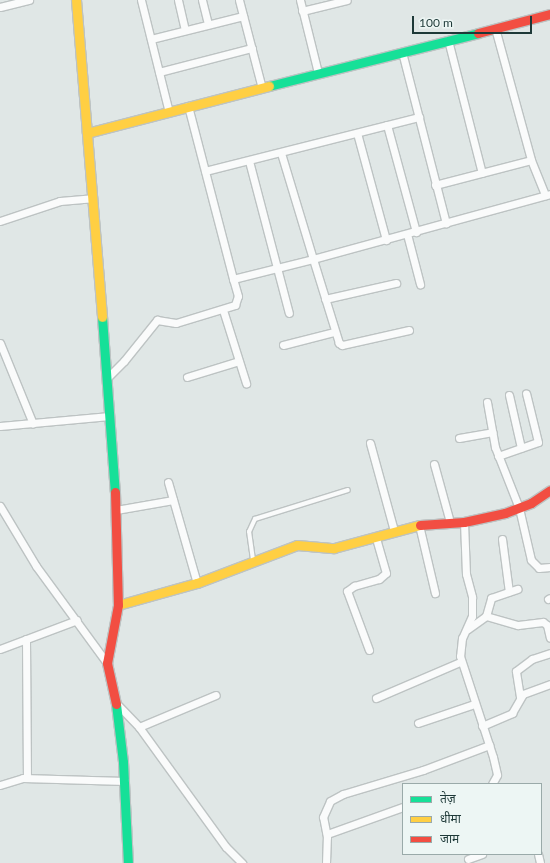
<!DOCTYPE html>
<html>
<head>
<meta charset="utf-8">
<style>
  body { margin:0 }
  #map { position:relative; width:550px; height:863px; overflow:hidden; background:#e0e7e6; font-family:Lato,"Noto Sans Devanagari",sans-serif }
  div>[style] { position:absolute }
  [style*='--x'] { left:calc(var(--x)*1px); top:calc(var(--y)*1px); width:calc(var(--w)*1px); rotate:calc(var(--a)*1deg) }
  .roads { filter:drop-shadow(1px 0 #bdc3c3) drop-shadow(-1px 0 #bdc3c3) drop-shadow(0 1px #bdc3c3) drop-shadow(0 -1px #bdc3c3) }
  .lane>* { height:3.5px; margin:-1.75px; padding:0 1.75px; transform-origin:1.75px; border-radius:1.75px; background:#fafbfb }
  .street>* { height:7px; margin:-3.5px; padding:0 3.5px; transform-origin:3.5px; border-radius:3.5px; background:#fafbfb }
  .fast>* { height:9px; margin:-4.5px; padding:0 4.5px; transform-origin:4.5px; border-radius:4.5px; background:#16e098 }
  .slow>* { height:9px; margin:-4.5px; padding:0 4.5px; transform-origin:4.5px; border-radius:4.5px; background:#ffcf43 }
  .jam>* { height:9px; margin:-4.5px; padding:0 4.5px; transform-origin:4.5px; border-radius:4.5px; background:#f24e42 }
  span { translate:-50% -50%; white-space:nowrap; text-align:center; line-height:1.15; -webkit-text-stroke:3.5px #edf6f4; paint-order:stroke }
  .legend { position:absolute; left:402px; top:783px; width:140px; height:72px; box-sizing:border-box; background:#edf6f4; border:1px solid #9aaaa9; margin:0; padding:5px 7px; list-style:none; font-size:12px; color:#1e3938 }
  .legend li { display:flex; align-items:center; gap:8px; height:20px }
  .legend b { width:20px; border:1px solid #9aaaa9 }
  .scale { position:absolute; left:412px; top:16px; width:120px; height:18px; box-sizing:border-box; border:2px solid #1e3938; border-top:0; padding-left:5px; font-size:12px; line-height:14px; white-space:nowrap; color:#1e3938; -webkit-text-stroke:3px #edf6f4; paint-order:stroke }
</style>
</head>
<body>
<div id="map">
  <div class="roads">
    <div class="lane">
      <div style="--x:253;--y:560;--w:28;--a:-98"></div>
      <div style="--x:249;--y:532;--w:14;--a:-65"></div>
      <div style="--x:255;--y:519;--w:97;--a:-17.3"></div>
    </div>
    <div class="street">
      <div style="--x:141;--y:0;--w:115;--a:76"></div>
      <div style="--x:178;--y:0;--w:31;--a:77"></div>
      <div style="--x:202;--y:0;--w:25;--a:76"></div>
      <div style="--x:239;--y:0;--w:91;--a:75.4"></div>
      <div style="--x:300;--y:0;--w:75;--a:76.1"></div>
      <div style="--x:0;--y:7;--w:30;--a:-14"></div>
      <div style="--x:302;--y:11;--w:46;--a:-13.7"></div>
      <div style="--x:495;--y:28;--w:137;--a:74.7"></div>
      <div style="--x:531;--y:160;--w:38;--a:68"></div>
      <div style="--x:151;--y:39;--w:95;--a:-14"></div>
      <div style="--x:448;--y:40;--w:137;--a:75.7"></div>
      <div style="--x:402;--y:52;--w:177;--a:75.6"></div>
      <div style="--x:159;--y:72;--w:96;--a:-14.5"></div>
      <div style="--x:188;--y:106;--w:179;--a:75.4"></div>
      <div style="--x:233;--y:279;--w:82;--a:-14"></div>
      <div style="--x:313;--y:259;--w:111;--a:-106.8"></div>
      <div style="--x:387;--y:125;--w:111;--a:74.8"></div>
      <div style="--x:357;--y:133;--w:111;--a:74.8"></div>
      <div style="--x:249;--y:161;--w:157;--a:75.3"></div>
      <div style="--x:205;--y:171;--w:221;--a:-14.2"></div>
      <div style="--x:435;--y:185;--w:99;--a:-14.6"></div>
      <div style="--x:0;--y:221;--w:63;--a:-18.4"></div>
      <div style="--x:60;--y:201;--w:32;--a:-5"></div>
      <div style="--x:407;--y:234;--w:52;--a:75.4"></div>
      <div style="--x:325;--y:299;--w:73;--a:-12.7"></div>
      <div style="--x:223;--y:310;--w:77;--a:72.5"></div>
      <div style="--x:409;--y:330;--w:69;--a:167.4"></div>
      <div style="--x:342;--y:345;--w:4;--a:-146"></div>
      <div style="--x:339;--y:343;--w:88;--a:-107.2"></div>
      <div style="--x:313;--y:259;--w:246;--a:-15.3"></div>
      <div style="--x:0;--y:343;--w:87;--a:67.8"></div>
      <div style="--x:283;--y:345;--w:53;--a:-14.3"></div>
      <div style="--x:187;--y:377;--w:54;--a:-17.1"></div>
      <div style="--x:107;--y:378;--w:24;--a:-45"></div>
      <div style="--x:124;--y:361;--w:53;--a:-51.2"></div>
      <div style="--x:157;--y:320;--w:19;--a:9"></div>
      <div style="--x:176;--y:323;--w:62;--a:-17"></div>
      <div style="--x:235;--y:305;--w:9;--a:-72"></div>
      <div style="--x:238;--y:296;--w:18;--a:-106"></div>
      <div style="--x:509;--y:395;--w:54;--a:77.2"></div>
      <div style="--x:487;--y:402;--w:46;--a:79.9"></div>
      <div style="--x:495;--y:447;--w:66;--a:68.5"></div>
      <div style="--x:519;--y:508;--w:53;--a:77"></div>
      <div style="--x:531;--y:560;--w:11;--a:45"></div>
      <div style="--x:539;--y:568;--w:11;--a:-5"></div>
      <div style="--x:0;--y:426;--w:110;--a:-5.2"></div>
      <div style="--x:459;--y:438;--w:34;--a:-10"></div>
      <div style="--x:370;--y:443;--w:91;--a:74.7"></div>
      <div style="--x:498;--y:456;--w:42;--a:-19.3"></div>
      <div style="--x:538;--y:442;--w:50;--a:-103.8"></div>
      <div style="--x:434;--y:464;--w:60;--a:74.6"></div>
      <div style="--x:168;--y:482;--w:105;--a:74"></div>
      <div style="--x:0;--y:506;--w:70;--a:59"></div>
      <div style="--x:36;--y:566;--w:120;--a:53.8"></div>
      <div style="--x:116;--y:510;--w:58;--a:-10"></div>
      <div style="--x:464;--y:522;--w:52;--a:87.8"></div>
      <div style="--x:466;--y:574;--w:24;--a:75"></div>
      <div style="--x:472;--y:597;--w:19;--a:90"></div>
      <div style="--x:472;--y:616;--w:24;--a:114"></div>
      <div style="--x:462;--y:638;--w:18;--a:96"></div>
      <div style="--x:460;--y:656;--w:106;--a:71.9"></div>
      <div style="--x:493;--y:757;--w:18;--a:77"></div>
      <div style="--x:497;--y:775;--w:10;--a:119"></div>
      <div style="--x:419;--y:525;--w:70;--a:76.8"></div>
      <div style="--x:502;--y:539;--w:53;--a:82.5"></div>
      <div style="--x:548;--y:599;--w:2;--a:-27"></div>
      <div style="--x:486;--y:616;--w:33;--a:16"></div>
      <div style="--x:518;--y:625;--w:25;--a:-7"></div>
      <div style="--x:543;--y:622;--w:5;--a:37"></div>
      <div style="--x:547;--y:625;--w:13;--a:77"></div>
      <div style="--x:468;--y:629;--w:22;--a:-36"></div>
      <div style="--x:486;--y:616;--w:19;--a:-74"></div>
      <div style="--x:491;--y:598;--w:28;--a:-19"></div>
      <div style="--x:26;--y:639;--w:139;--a:89.6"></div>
      <div style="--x:0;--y:649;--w:82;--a:-20.6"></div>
      <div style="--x:369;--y:650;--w:63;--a:-110.4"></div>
      <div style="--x:347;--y:591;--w:9;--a:-36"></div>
      <div style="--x:354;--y:586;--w:26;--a:-16"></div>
      <div style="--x:379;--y:579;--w:9;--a:-41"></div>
      <div style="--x:386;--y:573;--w:37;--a:-106"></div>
      <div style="--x:520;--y:697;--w:26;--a:-99"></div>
      <div style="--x:516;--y:671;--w:20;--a:-37"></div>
      <div style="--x:532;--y:659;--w:19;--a:-18"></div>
      <div style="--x:376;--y:698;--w:91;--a:-23.2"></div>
      <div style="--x:116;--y:703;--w:33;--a:46"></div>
      <div style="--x:139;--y:727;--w:148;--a:54.1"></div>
      <div style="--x:226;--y:847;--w:23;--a:45"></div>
      <div style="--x:418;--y:723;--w:59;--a:-18.7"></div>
      <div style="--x:482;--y:726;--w:33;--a:-23"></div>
      <div style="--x:512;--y:713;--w:22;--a:-60"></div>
      <div style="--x:523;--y:694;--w:29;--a:-20"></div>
      <div style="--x:139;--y:727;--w:83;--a:-22.6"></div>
      <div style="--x:0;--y:785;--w:24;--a:-17"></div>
      <div style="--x:23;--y:778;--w:102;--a:1.7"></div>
      <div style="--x:327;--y:834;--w:81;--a:-19.6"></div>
      <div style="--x:538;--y:854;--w:9;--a:77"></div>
      <div style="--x:468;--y:859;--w:15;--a:-20"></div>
      <div style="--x:326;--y:863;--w:26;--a:-88"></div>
      <div style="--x:327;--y:837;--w:20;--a:-101"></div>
      <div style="--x:323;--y:817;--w:17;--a:-66"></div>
      <div style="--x:330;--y:801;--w:15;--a:-28"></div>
      <div style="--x:343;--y:794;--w:84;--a:-16.7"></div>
      <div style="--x:423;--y:770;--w:71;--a:-20.7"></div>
    </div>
    <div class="fast">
      <div style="--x:269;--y:86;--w:216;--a:-14.2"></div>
      <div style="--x:102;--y:317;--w:175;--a:85.8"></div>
      <div style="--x:116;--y:704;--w:58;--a:83.1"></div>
      <div style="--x:123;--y:762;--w:101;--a:87.2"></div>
    </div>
    <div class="slow">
      <div style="--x:76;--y:0;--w:318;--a:85.3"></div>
      <div style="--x:87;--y:133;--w:188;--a:-14.5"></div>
      <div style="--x:118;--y:605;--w:82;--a:-15.6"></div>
      <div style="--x:197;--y:583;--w:107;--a:-20.8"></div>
      <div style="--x:297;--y:545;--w:37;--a:5"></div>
      <div style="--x:334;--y:548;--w:89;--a:-15"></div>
    </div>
    <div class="jam">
      <div style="--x:478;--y:33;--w:74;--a:-14.8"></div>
      <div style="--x:115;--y:492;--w:113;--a:88.5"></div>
      <div style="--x:118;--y:605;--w:59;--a:100.7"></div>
      <div style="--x:107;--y:663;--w:42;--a:77.6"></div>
      <div style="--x:420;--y:525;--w:44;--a:-3.9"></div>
      <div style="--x:464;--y:522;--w:42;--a:-12.4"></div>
      <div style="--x:505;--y:513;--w:28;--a:-21"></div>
      <div style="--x:531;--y:503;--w:23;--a:-34"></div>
    </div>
  </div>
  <ul class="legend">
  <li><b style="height:5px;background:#16e098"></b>तेज़</li>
  <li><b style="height:5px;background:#ffcf43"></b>धीमा</li>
  <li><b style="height:5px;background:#f24e42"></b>जाम</li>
  </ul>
  <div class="scale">100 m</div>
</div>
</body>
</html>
